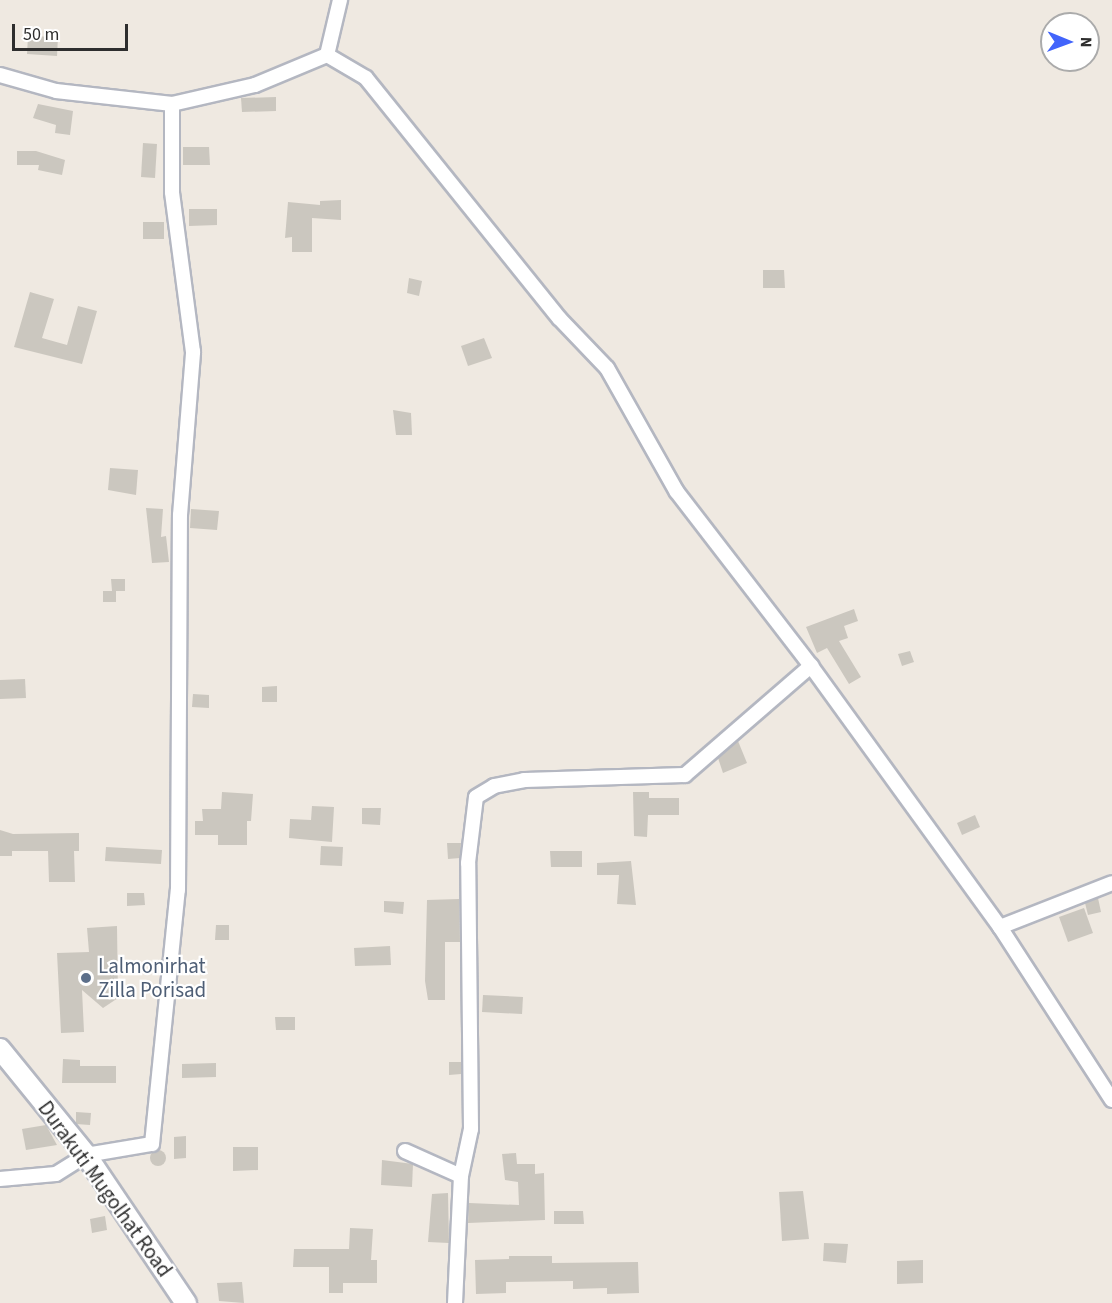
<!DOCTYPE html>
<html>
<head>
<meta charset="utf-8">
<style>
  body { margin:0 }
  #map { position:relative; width:1112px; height:1303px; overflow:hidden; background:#efe9e1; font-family:"Source Sans 3",sans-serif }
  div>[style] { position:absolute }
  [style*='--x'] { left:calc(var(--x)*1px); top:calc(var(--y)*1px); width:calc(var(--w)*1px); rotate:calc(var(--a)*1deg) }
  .building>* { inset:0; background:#cbc7bf }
  .round { border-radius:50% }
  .roads { filter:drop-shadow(2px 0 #b4b7c1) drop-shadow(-2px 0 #b4b7c1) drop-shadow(0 2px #b4b7c1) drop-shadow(0 -2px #b4b7c1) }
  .street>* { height:14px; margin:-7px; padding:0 7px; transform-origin:7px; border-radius:7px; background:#fff }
  .secondary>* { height:20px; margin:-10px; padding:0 10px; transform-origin:10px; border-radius:10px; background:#fff }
  .dots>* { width:16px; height:16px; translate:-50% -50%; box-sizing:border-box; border:3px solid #fff; border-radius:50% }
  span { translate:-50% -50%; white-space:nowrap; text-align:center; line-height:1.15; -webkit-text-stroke:4.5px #fff; paint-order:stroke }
  .service-label { font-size:21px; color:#4e5e75 }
  .left { translate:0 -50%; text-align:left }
  .street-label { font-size:21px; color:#2e2e2e }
  .north { position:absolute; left:1040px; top:12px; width:60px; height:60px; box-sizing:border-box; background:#fff; border:2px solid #ababab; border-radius:50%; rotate:91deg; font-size:16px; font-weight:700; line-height:24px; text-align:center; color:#2e2e2e }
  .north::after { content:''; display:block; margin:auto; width:21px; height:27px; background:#4264fb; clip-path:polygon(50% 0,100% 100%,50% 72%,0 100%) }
  .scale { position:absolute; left:12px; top:24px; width:116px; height:27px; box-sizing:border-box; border:3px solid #2e2e2e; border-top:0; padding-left:8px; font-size:18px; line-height:21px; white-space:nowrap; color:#2e2e2e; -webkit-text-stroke:4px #fff; paint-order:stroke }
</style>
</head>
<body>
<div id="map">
  <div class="building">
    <div style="clip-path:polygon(28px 36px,58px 37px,57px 56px,27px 54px)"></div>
    <div style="clip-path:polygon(276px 97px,276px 111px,242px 112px,241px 98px)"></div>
    <div style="clip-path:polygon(38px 104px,73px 111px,70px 135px,55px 133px,56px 125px,33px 118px)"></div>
    <div style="clip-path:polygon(143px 143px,157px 144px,155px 178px,141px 177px)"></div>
    <div style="clip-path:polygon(183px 147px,209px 147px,210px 165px,183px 165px)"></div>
    <div style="clip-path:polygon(17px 151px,36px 151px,65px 160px,62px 175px,38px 170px,39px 165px,17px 165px)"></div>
    <div style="clip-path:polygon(341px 200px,341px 220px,312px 218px,312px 252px,292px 252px,292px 237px,285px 238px,288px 202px,320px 205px,320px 201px)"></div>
    <div style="clip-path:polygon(189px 209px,217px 209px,217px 225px,189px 226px)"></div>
    <div style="clip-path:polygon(143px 222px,164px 222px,164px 239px,143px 239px)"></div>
    <div style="clip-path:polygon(763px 270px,784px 270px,785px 288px,763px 288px)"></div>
    <div style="clip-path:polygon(409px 278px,422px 281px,419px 296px,407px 293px)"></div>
    <div style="clip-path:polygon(30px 292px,54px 299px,42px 338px,67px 345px,78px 306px,97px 311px,82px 364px,14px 347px)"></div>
    <div style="clip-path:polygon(484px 338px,492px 358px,468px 366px,461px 346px)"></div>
    <div style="clip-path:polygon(393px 410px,411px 413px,412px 435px,396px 435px)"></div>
    <div style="clip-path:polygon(110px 468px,138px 470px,136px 495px,108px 490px)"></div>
    <div style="clip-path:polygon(146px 508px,163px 509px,161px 537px,166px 536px,169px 562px,152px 563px)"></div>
    <div style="clip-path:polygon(191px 509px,219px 511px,217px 530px,190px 528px)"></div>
    <div style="clip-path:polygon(111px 579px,125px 579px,125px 591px,116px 591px,116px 602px,103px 602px,103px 591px,112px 591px)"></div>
    <div style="clip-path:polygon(854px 609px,858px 621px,844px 626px,848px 638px,839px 641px,861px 677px,849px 684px,827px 648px,817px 653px,806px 627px)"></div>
    <div style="clip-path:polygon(910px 651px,914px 662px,902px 666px,898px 654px)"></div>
    <div style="clip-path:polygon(25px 679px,26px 698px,0 699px,0 680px)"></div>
    <div style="clip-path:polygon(277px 686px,277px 702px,262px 702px,262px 687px)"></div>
    <div style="clip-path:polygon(193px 694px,209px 695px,209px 708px,192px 707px)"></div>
    <div style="clip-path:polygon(738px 741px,747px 763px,723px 773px,718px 758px)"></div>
    <div style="clip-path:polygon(222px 792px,253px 794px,251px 821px,247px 821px,247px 845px,218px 845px,218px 835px,195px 835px,195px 821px,203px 821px,202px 809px,221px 809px)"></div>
    <div style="clip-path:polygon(633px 792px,649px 792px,649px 798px,679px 798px,679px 815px,648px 815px,647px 837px,634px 836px)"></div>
    <div style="clip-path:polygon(312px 806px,334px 807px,332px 842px,289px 838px,290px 819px,311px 820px)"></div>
    <div style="clip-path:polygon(362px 808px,381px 808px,380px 825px,362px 824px)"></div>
    <div style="clip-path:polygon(975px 815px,980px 827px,962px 835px,957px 823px)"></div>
    <div style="clip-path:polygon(0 830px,13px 834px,79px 833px,79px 851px,74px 851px,75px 882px,49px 882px,48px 851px,12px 851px,12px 856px,0 856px)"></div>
    <div style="clip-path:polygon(447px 843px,461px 843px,460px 858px,448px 859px)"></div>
    <div style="clip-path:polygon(321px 846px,343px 847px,342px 866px,320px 865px)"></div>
    <div style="clip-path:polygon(106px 847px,162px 850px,161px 864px,105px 861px)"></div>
    <div style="clip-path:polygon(550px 851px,582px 851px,582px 867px,551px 867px)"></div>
    <div style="clip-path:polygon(631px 861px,636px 905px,617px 904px,619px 875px,597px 875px,597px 863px)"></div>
    <div style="clip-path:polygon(127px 893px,144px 893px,145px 905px,127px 906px)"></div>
    <div style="clip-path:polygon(1098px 898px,1101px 912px,1088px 915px,1085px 903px)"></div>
    <div style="clip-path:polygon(459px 899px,460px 942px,445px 942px,445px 1000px,428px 1000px,425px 981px,427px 900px)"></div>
    <div style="clip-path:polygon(384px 901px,404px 902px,403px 914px,384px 912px)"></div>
    <div style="clip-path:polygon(1084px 908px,1093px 933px,1068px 942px,1059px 917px)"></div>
    <div style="clip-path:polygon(216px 925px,229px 925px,229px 940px,215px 940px)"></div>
    <div style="clip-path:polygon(117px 926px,118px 998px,103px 1008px,82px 990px,84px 1032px,61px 1033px,57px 953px,89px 952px,87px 928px)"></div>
    <div style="clip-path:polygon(390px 946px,391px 965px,355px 966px,354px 948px)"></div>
    <div style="clip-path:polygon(483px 995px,523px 997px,522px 1014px,482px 1012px)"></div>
    <div style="clip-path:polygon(275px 1017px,295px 1017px,295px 1030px,276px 1030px)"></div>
    <div style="clip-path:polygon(63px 1059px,80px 1060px,80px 1066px,116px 1066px,116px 1083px,62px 1083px)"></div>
    <div style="clip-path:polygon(449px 1062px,461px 1062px,461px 1074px,449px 1075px)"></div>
    <div style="clip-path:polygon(216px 1063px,216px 1077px,182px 1078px,182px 1064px)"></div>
    <div style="clip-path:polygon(76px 1112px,91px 1113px,90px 1125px,76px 1124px)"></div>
    <div style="clip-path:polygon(46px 1125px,57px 1145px,26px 1150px,22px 1129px)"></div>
    <div style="clip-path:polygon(186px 1136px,186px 1158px,174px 1159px,174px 1137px)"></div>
    <div style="clip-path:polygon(233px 1147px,258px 1147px,258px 1170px,233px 1171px)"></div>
    <div class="round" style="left:150px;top:1150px;width:16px;height:16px"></div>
    <div style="clip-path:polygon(516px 1153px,517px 1164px,535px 1164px,535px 1174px,544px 1173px,545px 1220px,468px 1223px,469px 1203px,519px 1205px,518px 1182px,505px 1180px,502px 1154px)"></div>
    <div style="clip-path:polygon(382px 1160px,413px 1164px,412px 1187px,381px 1185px)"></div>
    <div style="clip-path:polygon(803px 1191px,809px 1239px,782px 1241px,779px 1192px)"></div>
    <div style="clip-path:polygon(448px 1193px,449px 1243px,428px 1242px,432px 1194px)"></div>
    <div style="clip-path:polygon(554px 1211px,583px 1211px,584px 1224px,554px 1224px)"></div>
    <div style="clip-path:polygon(105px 1216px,107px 1230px,92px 1233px,90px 1219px)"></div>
    <div style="clip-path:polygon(350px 1228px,373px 1229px,371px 1260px,377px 1260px,377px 1283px,343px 1283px,343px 1293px,329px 1293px,329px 1267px,293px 1267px,294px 1249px,349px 1249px)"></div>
    <div style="clip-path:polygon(824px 1243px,848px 1244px,846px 1263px,823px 1261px)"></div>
    <div style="clip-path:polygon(509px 1256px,552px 1256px,552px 1263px,638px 1262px,639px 1293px,607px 1294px,607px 1288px,573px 1289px,573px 1281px,506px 1282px,506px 1293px,476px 1294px,475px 1260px,509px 1259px)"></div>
    <div style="clip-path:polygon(923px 1260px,923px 1283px,897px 1284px,897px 1261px)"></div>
    <div style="clip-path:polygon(242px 1282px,244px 1303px,219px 1301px,217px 1283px)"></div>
  </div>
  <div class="roads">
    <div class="street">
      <div style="--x:327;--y:55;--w:57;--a:-76.7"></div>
      <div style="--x:0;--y:75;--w:58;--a:15.9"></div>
      <div style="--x:56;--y:91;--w:117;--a:6.4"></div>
      <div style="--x:172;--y:104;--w:85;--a:-12.9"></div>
      <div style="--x:255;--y:85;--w:78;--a:-22.6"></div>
      <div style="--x:327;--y:55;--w:45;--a:30.5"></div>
      <div style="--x:366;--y:78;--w:308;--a:51.2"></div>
      <div style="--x:559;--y:318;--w:69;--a:46.2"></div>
      <div style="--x:607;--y:368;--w:142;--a:60.6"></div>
      <div style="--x:677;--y:492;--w:220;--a:52.4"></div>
      <div style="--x:811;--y:666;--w:322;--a:54.1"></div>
      <div style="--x:1000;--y:927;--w:206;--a:57.1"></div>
      <div style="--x:1000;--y:927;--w:120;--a:-21.4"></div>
      <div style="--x:405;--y:1151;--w:61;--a:24.1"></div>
      <div style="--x:0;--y:1179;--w:56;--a:-5.1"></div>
      <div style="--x:56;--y:1174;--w:36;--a:-32"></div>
      <div style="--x:86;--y:1155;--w:67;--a:-9.5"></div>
      <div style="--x:152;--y:1144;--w:255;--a:-84.2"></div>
      <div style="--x:178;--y:890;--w:375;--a:-89.7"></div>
      <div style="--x:180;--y:515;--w:164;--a:-85.4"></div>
      <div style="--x:193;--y:352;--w:161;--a:-97.5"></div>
      <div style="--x:172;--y:192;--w:88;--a:-90"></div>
      <div style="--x:455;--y:1303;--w:127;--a:-87.3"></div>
      <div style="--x:461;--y:1176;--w:48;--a:-78"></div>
      <div style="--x:471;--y:1129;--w:266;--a:-90.6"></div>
      <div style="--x:468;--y:863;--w:66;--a:-83.1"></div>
      <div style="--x:476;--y:797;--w:21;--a:-31"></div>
      <div style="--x:494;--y:786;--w:31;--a:-11"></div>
      <div style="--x:524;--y:780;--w:161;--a:-1.8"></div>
      <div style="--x:685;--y:775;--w:167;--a:-40.9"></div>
    </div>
    <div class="secondary">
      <div style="--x:0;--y:1049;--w:136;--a:50.9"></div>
      <div style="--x:86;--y:1155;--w:179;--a:56"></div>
    </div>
  </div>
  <div class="dots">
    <div style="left:86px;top:978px;background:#5c6f8a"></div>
  </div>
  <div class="service-label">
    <span class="left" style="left:98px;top:978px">Lalmonirhat<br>Zilla Porisad</span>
  </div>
  <div class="street-label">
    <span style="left:105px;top:1189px;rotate:54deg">Durakuti Mugolhat Road</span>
  </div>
  <div class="north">N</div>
  <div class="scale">50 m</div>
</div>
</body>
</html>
